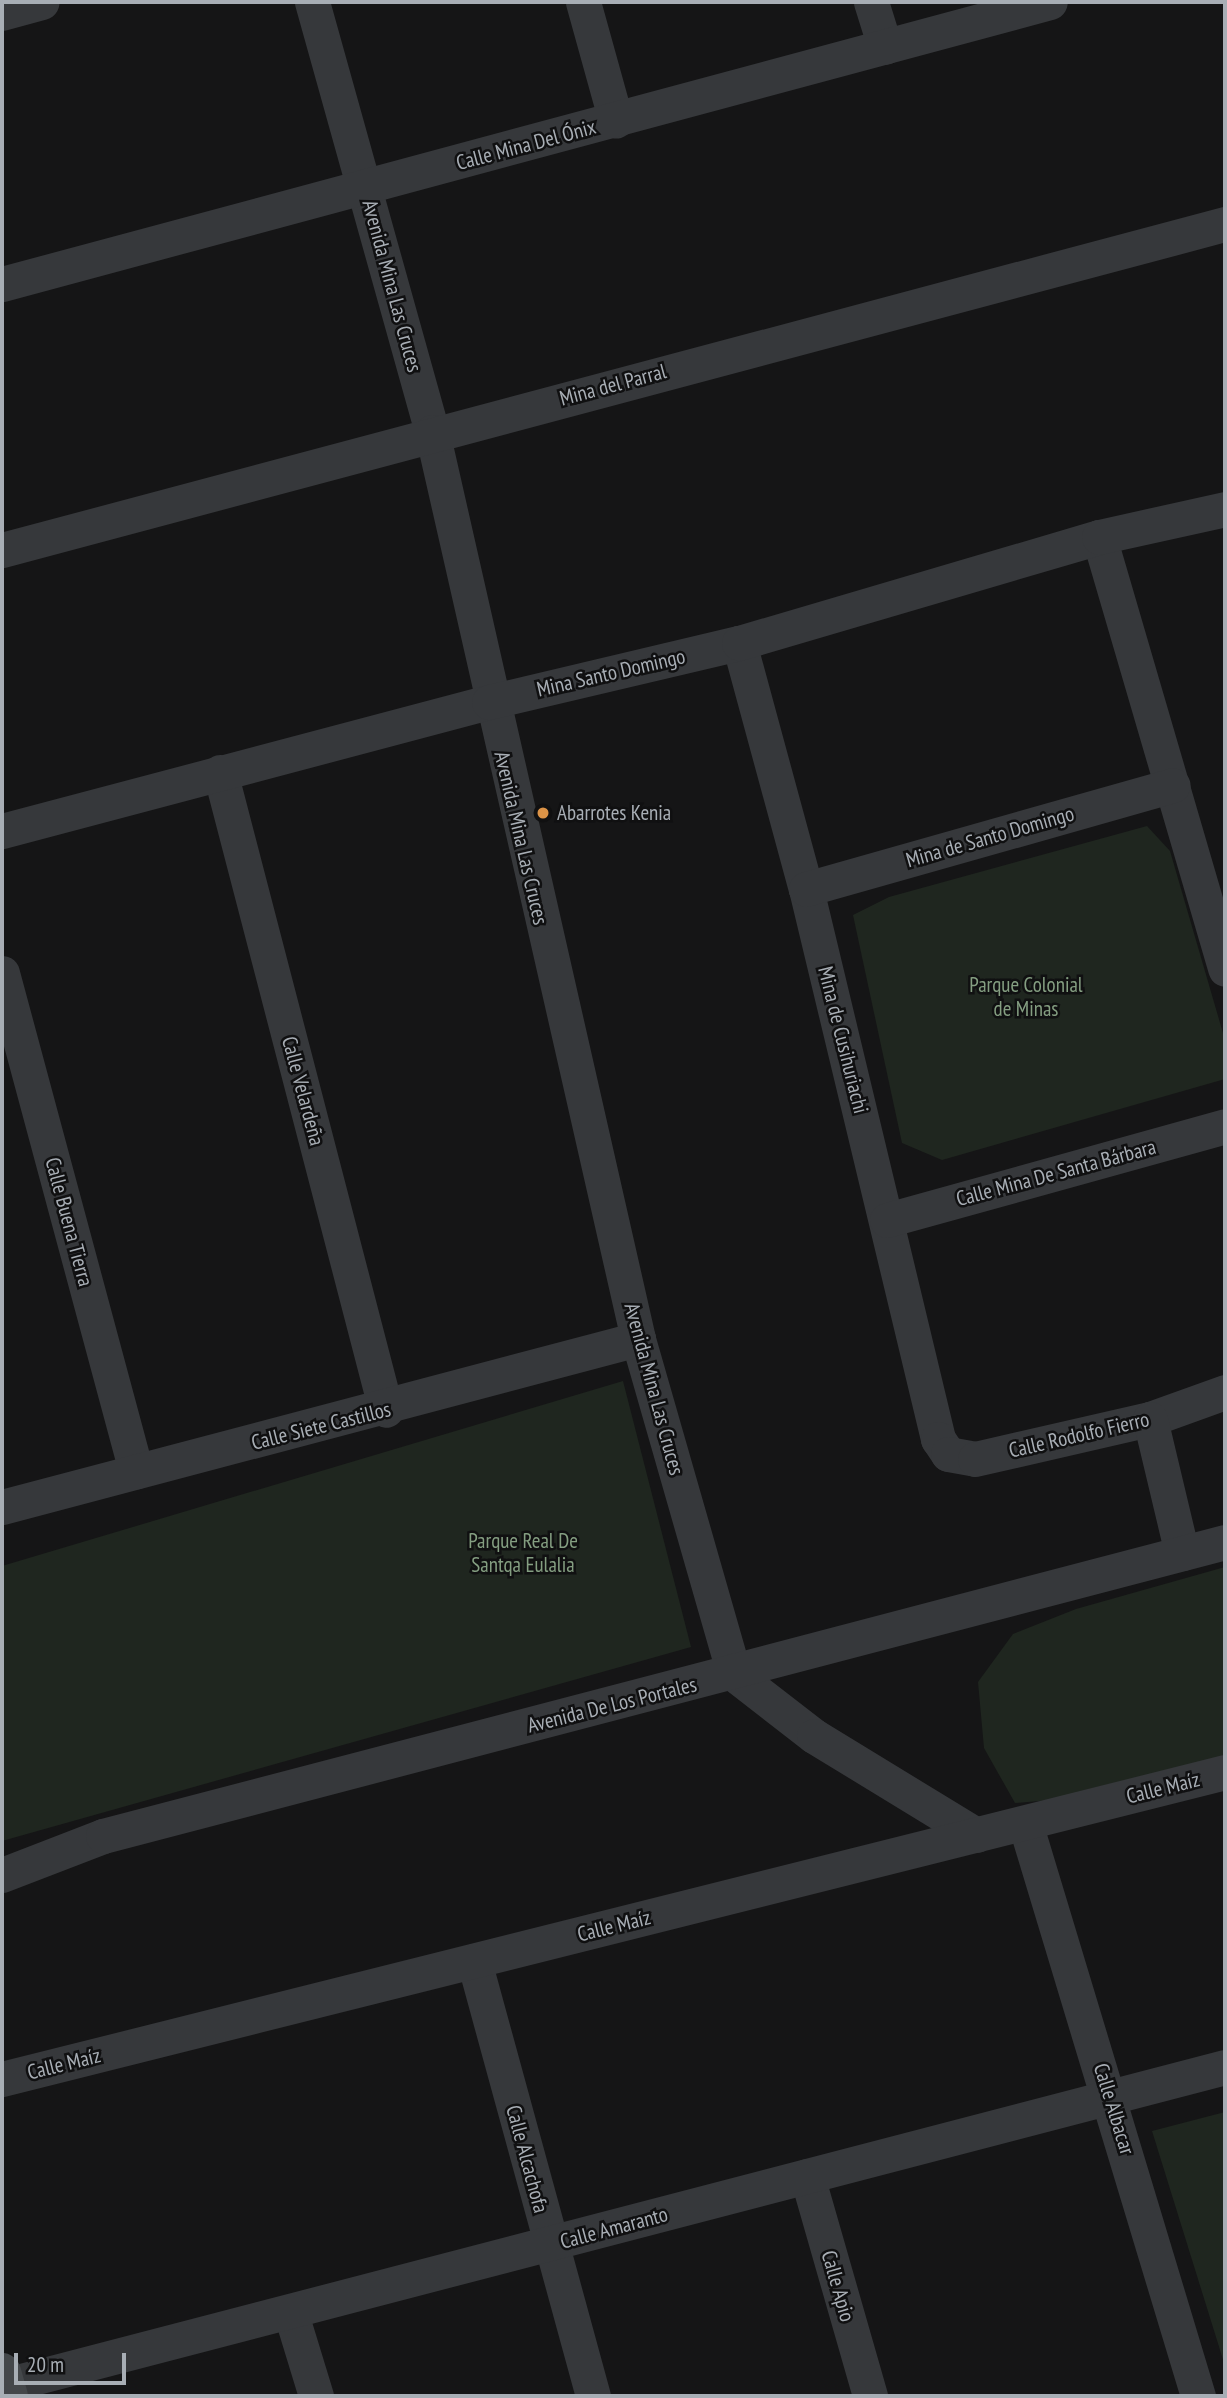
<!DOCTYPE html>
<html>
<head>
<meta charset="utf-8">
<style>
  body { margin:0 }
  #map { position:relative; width:1227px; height:2398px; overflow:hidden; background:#151516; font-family:"PT Sans Narrow",sans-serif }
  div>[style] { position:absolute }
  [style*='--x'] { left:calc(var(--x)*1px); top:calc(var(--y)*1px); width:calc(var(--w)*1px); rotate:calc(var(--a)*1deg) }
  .green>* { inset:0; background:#1f261f }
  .street>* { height:35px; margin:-17.5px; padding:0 17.5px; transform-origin:17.5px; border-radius:17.5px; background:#36383b }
  .secondary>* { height:38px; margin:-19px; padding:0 19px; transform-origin:19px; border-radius:19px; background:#44474a }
  .dots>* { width:19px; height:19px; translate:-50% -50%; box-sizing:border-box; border:4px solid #101011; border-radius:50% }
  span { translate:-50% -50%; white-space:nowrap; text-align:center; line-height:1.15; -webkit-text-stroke:5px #101011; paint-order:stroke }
  .street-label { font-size:21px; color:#a8aeb5 }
  .poi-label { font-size:21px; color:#a8aeb5 }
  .left { translate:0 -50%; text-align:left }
  .park-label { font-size:21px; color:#849e81 }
  .frame { position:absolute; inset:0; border:4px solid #a8aeb5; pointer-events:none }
  .scale { position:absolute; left:14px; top:2353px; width:112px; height:32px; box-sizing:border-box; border:4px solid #a8aeb5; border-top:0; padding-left:9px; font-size:21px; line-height:24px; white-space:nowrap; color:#a8aeb5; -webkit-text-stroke:5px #101011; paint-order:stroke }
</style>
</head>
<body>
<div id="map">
  <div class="green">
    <div style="clip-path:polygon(1147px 826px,1170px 851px,1225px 1040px,1225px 1079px,942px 1160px,902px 1143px,853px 915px,889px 897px)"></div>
    <div style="clip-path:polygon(623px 1381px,691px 1647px,2px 1841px,2px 1566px)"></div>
    <div style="clip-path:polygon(1225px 1567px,1225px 1758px,1075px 1798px,1015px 1803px,984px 1748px,978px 1682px,1013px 1634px,1076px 1609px)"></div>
    <div style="clip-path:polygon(1225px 2112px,1225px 2366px,1152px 2131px)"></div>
  </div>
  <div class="street">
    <div style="--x:312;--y:2;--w:446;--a:74.4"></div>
    <div style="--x:432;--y:432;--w:930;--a:77.2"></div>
    <div style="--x:638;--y:1339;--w:348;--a:74"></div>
    <div style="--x:734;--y:1674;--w:101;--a:37.8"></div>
    <div style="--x:814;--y:1736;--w:190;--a:31.4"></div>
    <div style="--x:583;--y:2;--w:123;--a:74.5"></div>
    <div style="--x:871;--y:2;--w:47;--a:72.7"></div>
    <div style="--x:2;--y:13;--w:41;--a:-15.4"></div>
    <div style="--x:2;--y:284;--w:1085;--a:-15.06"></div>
    <div style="--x:1099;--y:537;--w:450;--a:73.7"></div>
    <div style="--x:2;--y:550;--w:1266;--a:-14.93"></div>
    <div style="--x:739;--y:643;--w:255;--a:74.8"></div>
    <div style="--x:806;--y:889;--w:566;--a:76.5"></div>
    <div style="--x:938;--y:1439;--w:18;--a:56"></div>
    <div style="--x:948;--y:1454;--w:27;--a:10"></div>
    <div style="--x:975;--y:1459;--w:180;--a:-12.9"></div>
    <div style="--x:1150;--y:1419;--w:80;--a:-19.8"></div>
    <div style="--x:220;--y:772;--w:659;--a:75.42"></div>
    <div style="--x:2;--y:831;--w:504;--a:-14.84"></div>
    <div style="--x:489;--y:702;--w:257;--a:-13.3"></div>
    <div style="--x:739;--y:643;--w:375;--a:-16.4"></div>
    <div style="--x:1099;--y:537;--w:129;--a:-12.5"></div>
    <div style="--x:806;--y:889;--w:381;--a:-15.8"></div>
    <div style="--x:2;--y:973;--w:516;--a:74.94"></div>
    <div style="--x:887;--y:1220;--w:351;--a:-15.5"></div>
    <div style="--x:1150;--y:1419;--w:138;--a:76.6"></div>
    <div style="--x:2;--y:1507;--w:658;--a:-14.8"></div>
    <div style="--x:1025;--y:1823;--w:599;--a:73.2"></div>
    <div style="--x:2;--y:1875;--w:108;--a:-21.1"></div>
    <div style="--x:103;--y:1836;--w:1160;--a:-14.68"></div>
    <div style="--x:474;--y:1961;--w:451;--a:74.7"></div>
    <div style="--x:2;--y:2079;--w:1261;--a:-14.09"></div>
    <div style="--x:807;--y:2176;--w:229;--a:74"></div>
    <div style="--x:291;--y:2314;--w:86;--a:73"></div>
    <div style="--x:2;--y:2386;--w:1264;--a:-14.62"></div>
  </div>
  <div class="secondary">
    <div style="--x:2;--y:2372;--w:25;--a:74"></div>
  </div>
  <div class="dots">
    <div style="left:543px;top:813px;background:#dc9347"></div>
  </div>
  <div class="street-label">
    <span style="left:526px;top:145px;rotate:-15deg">Calle Mina Del Ónix</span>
    <span style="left:392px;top:286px;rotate:75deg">Avenida Mina Las Cruces</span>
    <span style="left:613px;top:385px;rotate:-15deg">Mina del Parral</span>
    <span style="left:611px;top:673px;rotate:-13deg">Mina Santo Domingo</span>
    <span style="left:990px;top:837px;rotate:-16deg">Mina de Santo Domingo</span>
    <span style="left:521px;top:838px;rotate:77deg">Avenida Mina Las Cruces</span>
    <span style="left:843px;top:1040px;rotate:76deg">Mina de Cusihuriachi</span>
    <span style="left:303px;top:1091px;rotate:75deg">Calle Velardeña</span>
    <span style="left:1056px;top:1173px;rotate:-15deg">Calle Mina De Santa Bárbara</span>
    <span style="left:69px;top:1222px;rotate:75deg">Calle Buena Tierra</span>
    <span style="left:654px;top:1389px;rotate:75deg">Avenida Mina Las Cruces</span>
    <span style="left:321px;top:1426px;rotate:-14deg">Calle Siete Castillos</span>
    <span style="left:1079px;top:1435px;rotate:-13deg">Calle Rodolfo Fierro</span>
    <span style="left:612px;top:1705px;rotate:-14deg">Avenida De Los Portales</span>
    <span style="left:1163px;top:1788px;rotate:-14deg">Calle Maíz</span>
    <span style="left:614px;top:1926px;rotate:-14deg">Calle Maíz</span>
    <span style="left:64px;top:2064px;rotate:-14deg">Calle Maíz</span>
    <span style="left:1114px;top:2109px;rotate:73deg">Calle Albacar</span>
    <span style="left:527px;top:2159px;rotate:75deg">Calle Alcachofa</span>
    <span style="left:614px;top:2228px;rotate:-15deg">Calle Amaranto</span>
    <span style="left:838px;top:2286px;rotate:74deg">Calle Apio</span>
  </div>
  <div class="poi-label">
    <span class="left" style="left:557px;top:813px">Abarrotes Kenia</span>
  </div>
  <div class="park-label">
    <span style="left:1026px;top:997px">Parque Colonial<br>de Minas</span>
    <span style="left:523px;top:1553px">Parque Real De<br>Santqa Eulalia</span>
  </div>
  <div class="frame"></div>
  <div class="scale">20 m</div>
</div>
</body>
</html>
